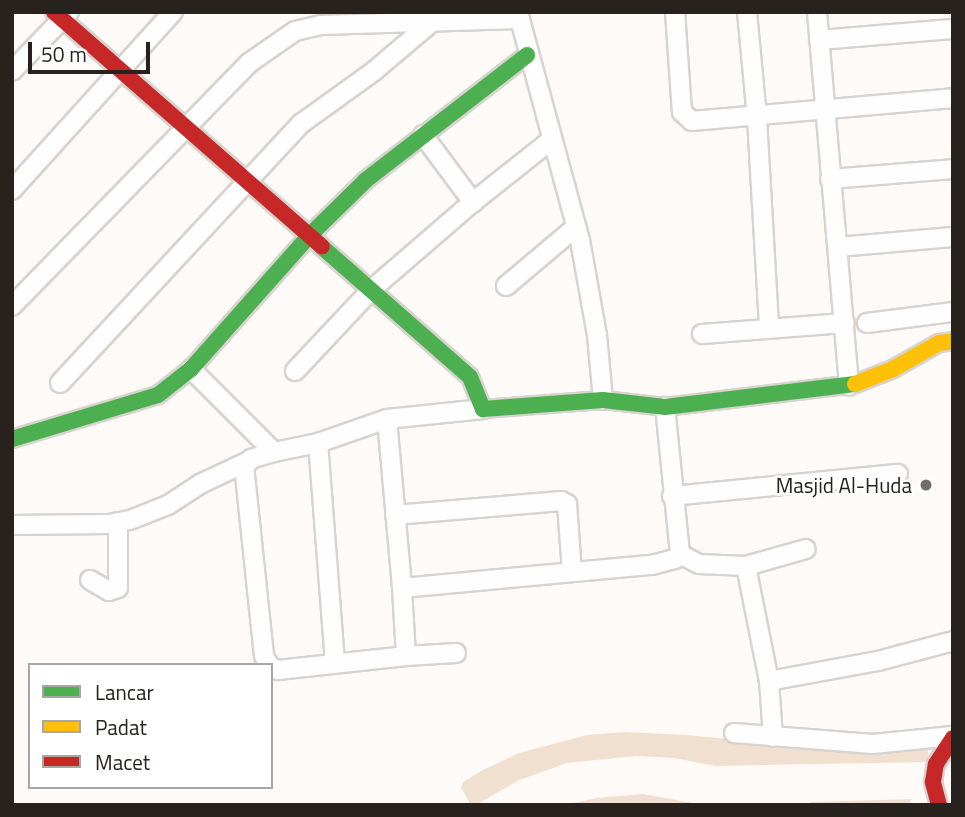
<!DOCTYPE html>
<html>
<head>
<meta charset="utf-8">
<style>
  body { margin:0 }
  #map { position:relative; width:965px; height:817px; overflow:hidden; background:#fdfaf7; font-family:"Titillium Web",sans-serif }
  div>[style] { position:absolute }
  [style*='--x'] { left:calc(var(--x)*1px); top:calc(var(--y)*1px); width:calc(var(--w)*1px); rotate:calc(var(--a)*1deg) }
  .green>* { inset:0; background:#f1e0d0 }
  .roads { filter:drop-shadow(2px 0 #d7d3cf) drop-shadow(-2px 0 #d7d3cf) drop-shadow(0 2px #d7d3cf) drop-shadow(0 -2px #d7d3cf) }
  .street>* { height:18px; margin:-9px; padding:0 9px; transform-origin:9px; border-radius:9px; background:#fffefe }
  .fast>* { height:16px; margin:-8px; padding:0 8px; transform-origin:8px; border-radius:8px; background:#4caf50 }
  .slow>* { height:16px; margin:-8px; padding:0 8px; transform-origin:8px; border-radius:8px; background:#ffc107 }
  .jam>* { height:16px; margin:-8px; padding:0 8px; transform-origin:8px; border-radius:8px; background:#c62828 }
  .dots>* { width:19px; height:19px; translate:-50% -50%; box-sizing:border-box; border:4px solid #fff; border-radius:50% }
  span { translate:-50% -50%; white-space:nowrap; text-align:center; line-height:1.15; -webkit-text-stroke:5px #fff; paint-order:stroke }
  .poi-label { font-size:21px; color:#27221e }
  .right { translate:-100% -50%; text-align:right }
  .frame { position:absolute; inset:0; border:14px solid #27221e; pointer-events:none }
  .legend { position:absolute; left:28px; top:663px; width:245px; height:126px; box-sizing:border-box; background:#fff; border:2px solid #a9a7a5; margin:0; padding:9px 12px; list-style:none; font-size:21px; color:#27221e }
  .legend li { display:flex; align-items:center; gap:14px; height:35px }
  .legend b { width:35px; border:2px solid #a9a7a5 }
  .scale { position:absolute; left:28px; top:42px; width:122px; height:32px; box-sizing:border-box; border:4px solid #27221e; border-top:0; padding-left:9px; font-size:21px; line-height:24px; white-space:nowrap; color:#27221e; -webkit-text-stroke:5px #fff; paint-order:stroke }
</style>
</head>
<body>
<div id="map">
  <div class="green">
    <div style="clip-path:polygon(624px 732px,686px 735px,847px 750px,927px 747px,929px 758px,925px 762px,716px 766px,674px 758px,636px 756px,567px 763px,519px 780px,476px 805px,471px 805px,461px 788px,463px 782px,481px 771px,519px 753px,587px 735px)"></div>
    <div style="clip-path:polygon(643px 794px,704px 805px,565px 805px,596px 798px)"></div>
    <div style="clip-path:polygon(912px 799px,908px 805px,810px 803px,811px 802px)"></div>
  </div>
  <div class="roads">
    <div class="street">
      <div style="--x:518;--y:12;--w:236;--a:74.8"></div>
      <div style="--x:580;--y:240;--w:97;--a:79.9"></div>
      <div style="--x:597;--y:335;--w:65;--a:84.7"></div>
      <div style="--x:675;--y:12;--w:100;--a:86"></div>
      <div style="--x:682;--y:112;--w:13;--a:42"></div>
      <div style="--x:692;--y:121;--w:262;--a:-5"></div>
      <div style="--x:747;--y:12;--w:106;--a:84.6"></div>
      <div style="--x:757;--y:118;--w:210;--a:86.7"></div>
      <div style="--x:817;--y:12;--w:375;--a:85.1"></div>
      <div style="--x:819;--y:40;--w:134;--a:-4.7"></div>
      <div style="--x:12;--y:71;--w:82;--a:-46"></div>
      <div style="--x:423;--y:135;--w:84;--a:53.3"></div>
      <div style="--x:830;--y:179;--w:123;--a:-4.6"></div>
      <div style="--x:12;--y:190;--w:240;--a:-47.9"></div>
      <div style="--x:838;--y:247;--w:115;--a:-5"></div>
      <div style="--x:506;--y:286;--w:92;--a:-40.1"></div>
      <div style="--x:12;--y:306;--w:339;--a:-45.7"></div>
      <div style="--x:249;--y:63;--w:56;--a:-34.8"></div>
      <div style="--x:295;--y:31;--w:27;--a:-13"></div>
      <div style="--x:321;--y:25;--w:198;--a:-1.7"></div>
      <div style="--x:867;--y:323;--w:87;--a:-7.3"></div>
      <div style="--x:702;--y:334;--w:143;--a:-4.4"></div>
      <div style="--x:191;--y:369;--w:117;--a:45"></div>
      <div style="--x:295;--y:371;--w:111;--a:-46.8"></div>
      <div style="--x:371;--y:290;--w:135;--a:-40.8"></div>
      <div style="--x:473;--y:202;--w:98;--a:-38.4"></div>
      <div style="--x:60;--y:383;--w:355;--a:-47.1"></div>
      <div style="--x:302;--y:123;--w:89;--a:-35.8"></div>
      <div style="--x:374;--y:71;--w:76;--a:-40.2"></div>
      <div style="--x:387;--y:419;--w:170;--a:84.9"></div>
      <div style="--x:672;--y:496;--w:227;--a:-5.6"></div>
      <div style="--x:395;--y:515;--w:167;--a:-4.8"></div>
      <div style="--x:561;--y:501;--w:7;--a:27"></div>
      <div style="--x:567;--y:504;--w:68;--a:85.8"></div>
      <div style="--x:12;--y:525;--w:97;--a:-0.6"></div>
      <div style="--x:109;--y:524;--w:21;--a:-11"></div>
      <div style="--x:130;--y:520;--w:41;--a:-21.5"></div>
      <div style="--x:168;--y:505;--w:38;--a:-33"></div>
      <div style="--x:200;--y:484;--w:52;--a:-25.1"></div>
      <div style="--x:680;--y:554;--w:21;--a:28"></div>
      <div style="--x:699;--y:564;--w:47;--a:2.4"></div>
      <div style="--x:746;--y:566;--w:62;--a:-15.8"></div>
      <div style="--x:746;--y:566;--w:117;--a:78.7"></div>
      <div style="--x:769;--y:681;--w:56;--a:85.9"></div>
      <div style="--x:90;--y:580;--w:22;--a:30"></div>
      <div style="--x:109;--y:591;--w:9;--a:-18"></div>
      <div style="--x:118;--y:588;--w:66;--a:-90"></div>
      <div style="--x:406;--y:656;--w:50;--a:-3.4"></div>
      <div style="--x:335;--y:663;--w:221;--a:-94.4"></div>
      <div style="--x:318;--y:443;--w:73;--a:-19.2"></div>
      <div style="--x:387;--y:419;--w:97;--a:-5.9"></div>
      <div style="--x:269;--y:665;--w:10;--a:-119"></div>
      <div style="--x:264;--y:656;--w:190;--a:-96"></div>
      <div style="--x:244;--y:467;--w:11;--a:-49"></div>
      <div style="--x:251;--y:459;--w:24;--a:-17"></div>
      <div style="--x:274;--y:452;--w:45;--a:-11.6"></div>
      <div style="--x:271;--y:667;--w:8;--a:23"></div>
      <div style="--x:278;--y:670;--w:129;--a:-6.2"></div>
      <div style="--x:406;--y:656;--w:68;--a:-93.4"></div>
      <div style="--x:402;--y:588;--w:251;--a:-5.3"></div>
      <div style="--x:652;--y:565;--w:24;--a:-15"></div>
      <div style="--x:675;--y:559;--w:7;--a:-45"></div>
      <div style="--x:680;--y:554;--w:148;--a:-95.8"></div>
      <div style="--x:769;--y:681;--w:111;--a:-10.4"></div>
      <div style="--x:878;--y:661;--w:78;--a:-14.9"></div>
      <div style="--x:734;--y:733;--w:139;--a:4.5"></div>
      <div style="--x:873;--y:744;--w:80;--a:-5.7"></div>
    </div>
    <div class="fast">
      <div style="--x:322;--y:247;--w:197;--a:41.3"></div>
      <div style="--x:470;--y:377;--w:35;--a:68"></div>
      <div style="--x:483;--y:409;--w:120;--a:-4.3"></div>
      <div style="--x:603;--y:400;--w:62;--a:6.4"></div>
      <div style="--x:665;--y:407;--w:191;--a:-6.9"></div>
      <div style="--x:12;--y:439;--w:152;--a:-16.8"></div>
      <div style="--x:158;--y:395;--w:42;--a:-38.2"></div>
      <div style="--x:191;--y:369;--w:178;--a:-48.4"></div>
      <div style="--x:309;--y:236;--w:80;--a:-44.5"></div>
      <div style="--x:366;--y:180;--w:204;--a:-37.8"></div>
    </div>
    <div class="slow">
      <div style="--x:855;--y:384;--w:41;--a:-21.5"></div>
      <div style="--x:893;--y:369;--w:53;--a:-29.5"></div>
      <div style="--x:939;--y:343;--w:14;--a:-8"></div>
    </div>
    <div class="jam">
      <div style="--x:54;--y:12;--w:356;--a:41.2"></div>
      <div style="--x:939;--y:805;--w:24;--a:-105"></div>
      <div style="--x:933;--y:782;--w:18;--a:-81"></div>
      <div style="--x:936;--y:764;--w:31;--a:-57"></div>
    </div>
  </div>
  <div class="dots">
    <div style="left:926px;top:485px;background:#726e6a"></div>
  </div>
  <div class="poi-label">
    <span class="right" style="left:912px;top:485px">Masjid Al-Huda</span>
  </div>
  <div class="frame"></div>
  <ul class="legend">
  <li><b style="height:9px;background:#4caf50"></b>Lancar</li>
  <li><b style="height:9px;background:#ffc107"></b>Padat</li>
  <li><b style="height:9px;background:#c62828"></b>Macet</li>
  </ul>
  <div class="scale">50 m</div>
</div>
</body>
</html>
